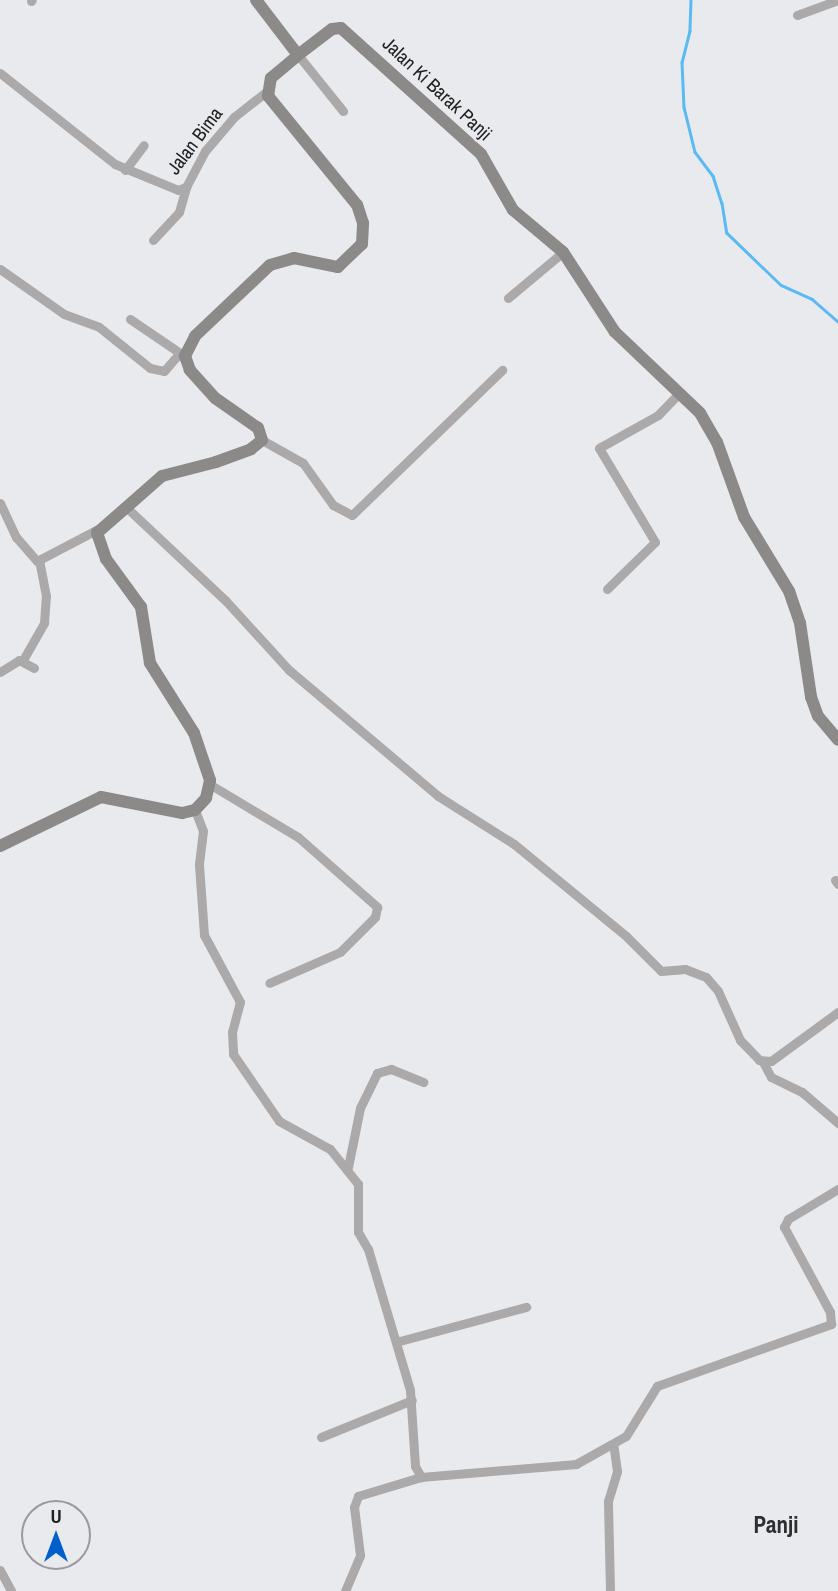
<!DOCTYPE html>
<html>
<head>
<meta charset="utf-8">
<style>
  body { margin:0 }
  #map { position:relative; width:838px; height:1591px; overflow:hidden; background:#e9eaed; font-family:"Archivo Narrow",sans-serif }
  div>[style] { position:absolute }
  .stream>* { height:2.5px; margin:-1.25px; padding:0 1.25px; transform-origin:1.25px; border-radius:1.25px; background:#5abaf3 }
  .street>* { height:9px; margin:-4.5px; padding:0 4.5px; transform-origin:4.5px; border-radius:4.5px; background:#aba9a9 }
  .secondary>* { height:12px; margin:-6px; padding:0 6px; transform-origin:6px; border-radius:6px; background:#8c8989 }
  span { translate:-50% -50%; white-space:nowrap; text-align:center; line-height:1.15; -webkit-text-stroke:5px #e9eaed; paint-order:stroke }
  .street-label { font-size:19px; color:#212122 }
  .quarter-label { font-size:23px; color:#2e2f31; font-weight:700 }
  .north { position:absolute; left:21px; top:1500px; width:70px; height:70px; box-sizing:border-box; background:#e9eaed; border:2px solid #999a9c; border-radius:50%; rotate:0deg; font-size:19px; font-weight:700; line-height:28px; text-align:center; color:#212122 }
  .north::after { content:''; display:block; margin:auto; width:24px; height:32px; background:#005fc8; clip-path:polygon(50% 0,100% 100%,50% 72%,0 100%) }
</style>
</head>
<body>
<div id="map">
  <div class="stream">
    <div style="left:691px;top:0;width:31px;rotate:92deg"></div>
    <div style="left:690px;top:31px;width:32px;rotate:104deg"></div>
    <div style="left:682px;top:62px;width:45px;rotate:87.5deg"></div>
    <div style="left:684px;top:107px;width:46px;rotate:76.3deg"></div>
    <div style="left:695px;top:152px;width:30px;rotate:53deg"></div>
    <div style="left:713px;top:176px;width:28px;rotate:72deg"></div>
    <div style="left:722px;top:203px;width:30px;rotate:81deg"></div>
    <div style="left:727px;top:233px;width:75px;rotate:43.9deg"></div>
    <div style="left:781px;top:285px;width:34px;rotate:24deg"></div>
    <div style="left:812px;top:299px;width:35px;rotate:41deg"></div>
  </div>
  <div class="street">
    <div style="left:31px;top:1px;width:1px;rotate:-45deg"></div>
    <div style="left:797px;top:15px;width:44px;rotate:-20.1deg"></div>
    <div style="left:298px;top:55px;width:72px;rotate:51.2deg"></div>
    <div style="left:0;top:73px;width:147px;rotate:38.4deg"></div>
    <div style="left:115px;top:164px;width:68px;rotate:22.4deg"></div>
    <div style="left:178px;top:190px;width:9px;rotate:-21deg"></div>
    <div style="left:186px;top:187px;width:41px;rotate:-62.2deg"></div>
    <div style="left:205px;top:151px;width:45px;rotate:-49.5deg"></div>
    <div style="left:234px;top:117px;width:42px;rotate:-38.2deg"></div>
    <div style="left:125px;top:170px;width:31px;rotate:-53deg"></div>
    <div style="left:153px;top:240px;width:38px;rotate:-47deg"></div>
    <div style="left:179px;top:212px;width:26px;rotate:-74deg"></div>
    <div style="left:0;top:269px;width:78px;rotate:35.1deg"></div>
    <div style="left:64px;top:314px;width:37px;rotate:20deg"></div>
    <div style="left:99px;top:327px;width:65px;rotate:38.8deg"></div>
    <div style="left:150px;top:368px;width:14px;rotate:12deg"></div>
    <div style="left:164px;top:371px;width:23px;rotate:-49deg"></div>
    <div style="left:508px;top:298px;width:72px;rotate:-39.9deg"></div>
    <div style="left:130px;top:319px;width:64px;rotate:34.2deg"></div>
    <div style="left:262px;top:440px;width:47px;rotate:29.3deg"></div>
    <div style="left:303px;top:463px;width:52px;rotate:54.5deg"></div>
    <div style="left:333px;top:505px;width:21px;rotate:28deg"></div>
    <div style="left:352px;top:515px;width:209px;rotate:-44deg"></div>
    <div style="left:0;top:503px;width:38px;rotate:65deg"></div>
    <div style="left:16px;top:537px;width:32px;rotate:49deg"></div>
    <div style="left:37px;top:561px;width:69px;rotate:-27.7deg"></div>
    <div style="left:127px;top:508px;width:136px;rotate:43.2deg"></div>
    <div style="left:226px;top:601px;width:93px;rotate:47.6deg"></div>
    <div style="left:289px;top:670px;width:195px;rotate:40.2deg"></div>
    <div style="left:438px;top:796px;width:90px;rotate:32.3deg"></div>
    <div style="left:514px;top:844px;width:145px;rotate:39.4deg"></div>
    <div style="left:626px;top:936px;width:49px;rotate:45deg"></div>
    <div style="left:661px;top:971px;width:24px;rotate:-5deg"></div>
    <div style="left:685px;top:969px;width:22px;rotate:21deg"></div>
    <div style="left:706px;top:977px;width:18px;rotate:49deg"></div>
    <div style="left:718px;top:991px;width:54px;rotate:65.8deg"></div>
    <div style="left:740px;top:1040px;width:28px;rotate:46deg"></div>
    <div style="left:759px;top:1060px;width:12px;rotate:5deg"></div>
    <div style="left:771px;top:1061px;width:83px;rotate:-36.2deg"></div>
    <div style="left:607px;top:589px;width:67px;rotate:-44.4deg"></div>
    <div style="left:655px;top:542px;width:109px;rotate:-120.8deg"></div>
    <div style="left:599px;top:448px;width:68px;rotate:-29.2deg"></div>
    <div style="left:658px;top:415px;width:30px;rotate:-46deg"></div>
    <div style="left:23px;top:660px;width:43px;rotate:-60.4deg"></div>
    <div style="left:44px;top:623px;width:27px;rotate:-86deg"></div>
    <div style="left:46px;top:596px;width:36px;rotate:-101deg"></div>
    <div style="left:0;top:672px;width:22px;rotate:-32deg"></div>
    <div style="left:19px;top:660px;width:17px;rotate:28deg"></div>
    <div style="left:211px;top:785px;width:101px;rotate:30.9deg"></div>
    <div style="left:298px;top:837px;width:106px;rotate:41.5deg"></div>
    <div style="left:377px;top:907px;width:10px;rotate:101deg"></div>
    <div style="left:375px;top:917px;width:49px;rotate:135deg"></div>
    <div style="left:340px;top:952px;width:77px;rotate:156.4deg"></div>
    <div style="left:195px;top:810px;width:22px;rotate:69deg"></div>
    <div style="left:203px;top:831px;width:34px;rotate:97deg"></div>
    <div style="left:199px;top:865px;width:70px;rotate:85.9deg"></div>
    <div style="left:204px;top:935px;width:76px;rotate:61.8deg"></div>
    <div style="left:240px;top:1002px;width:31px;rotate:105deg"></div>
    <div style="left:232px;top:1032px;width:22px;rotate:87deg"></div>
    <div style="left:233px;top:1054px;width:81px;rotate:55.5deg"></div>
    <div style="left:279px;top:1121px;width:58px;rotate:28.8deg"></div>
    <div style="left:330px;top:1149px;width:45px;rotate:51.3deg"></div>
    <div style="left:358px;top:1184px;width:48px;rotate:90deg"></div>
    <div style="left:358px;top:1232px;width:20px;rotate:60deg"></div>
    <div style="left:368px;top:1249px;width:147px;rotate:73.4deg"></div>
    <div style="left:410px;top:1390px;width:76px;rotate:86.2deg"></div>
    <div style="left:415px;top:1466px;width:13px;rotate:61deg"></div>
    <div style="left:421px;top:1477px;width:156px;rotate:-4.8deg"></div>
    <div style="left:576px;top:1464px;width:57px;rotate:-29.2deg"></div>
    <div style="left:626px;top:1436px;width:59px;rotate:-58.2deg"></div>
    <div style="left:657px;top:1386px;width:185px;rotate:-19.6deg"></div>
    <div style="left:831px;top:1324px;width:12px;rotate:-95deg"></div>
    <div style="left:830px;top:1312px;width:97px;rotate:-118.4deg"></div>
    <div style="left:784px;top:1227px;width:9px;rotate:-63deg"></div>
    <div style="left:788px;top:1219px;width:58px;rotate:-31deg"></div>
    <div style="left:835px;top:880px;width:5px;rotate:53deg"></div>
    <div style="left:763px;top:1062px;width:17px;rotate:62deg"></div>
    <div style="left:771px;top:1077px;width:34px;rotate:26deg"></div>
    <div style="left:802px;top:1092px;width:48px;rotate:40.7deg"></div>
    <div style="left:348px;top:1167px;width:60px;rotate:-78.5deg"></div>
    <div style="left:360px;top:1108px;width:39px;rotate:-64deg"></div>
    <div style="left:377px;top:1073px;width:15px;rotate:-16deg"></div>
    <div style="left:391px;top:1069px;width:35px;rotate:22deg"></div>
    <div style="left:396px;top:1342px;width:135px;rotate:-15.1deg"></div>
    <div style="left:321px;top:1437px;width:98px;rotate:-22.1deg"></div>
    <div style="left:0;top:1570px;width:24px;rotate:62deg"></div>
    <div style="left:345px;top:1591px;width:39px;rotate:-67deg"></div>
    <div style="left:360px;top:1555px;width:48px;rotate:-97.1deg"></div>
    <div style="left:354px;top:1507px;width:12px;rotate:-70deg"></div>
    <div style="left:358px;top:1496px;width:66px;rotate:-16.8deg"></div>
    <div style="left:610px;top:1591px;width:90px;rotate:-91.3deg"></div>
    <div style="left:608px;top:1501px;width:31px;rotate:-73deg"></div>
    <div style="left:617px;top:1471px;width:27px;rotate:-98deg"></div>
  </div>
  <div class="secondary">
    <div style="left:256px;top:0;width:69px;rotate:52.6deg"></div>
    <div style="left:298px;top:55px;width:43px;rotate:-37.4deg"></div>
    <div style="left:332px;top:29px;width:9px;rotate:-6deg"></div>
    <div style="left:341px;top:28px;width:188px;rotate:42deg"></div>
    <div style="left:481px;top:154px;width:64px;rotate:60.3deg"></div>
    <div style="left:513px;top:210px;width:65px;rotate:40deg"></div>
    <div style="left:563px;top:252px;width:95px;rotate:57deg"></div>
    <div style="left:615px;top:332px;width:117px;rotate:43.6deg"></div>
    <div style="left:700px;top:413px;width:34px;rotate:60deg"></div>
    <div style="left:717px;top:442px;width:80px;rotate:70.2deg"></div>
    <div style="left:744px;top:517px;width:87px;rotate:58.7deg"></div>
    <div style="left:789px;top:591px;width:34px;rotate:71deg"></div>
    <div style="left:800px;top:623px;width:75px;rotate:81.5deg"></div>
    <div style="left:811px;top:697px;width:20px;rotate:70deg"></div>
    <div style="left:818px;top:716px;width:31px;rotate:50deg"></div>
    <div style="left:0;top:846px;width:112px;rotate:-25.9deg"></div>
    <div style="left:101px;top:797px;width:83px;rotate:11.2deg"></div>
    <div style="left:182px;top:813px;width:13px;rotate:-13deg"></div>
    <div style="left:195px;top:810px;width:16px;rotate:-47deg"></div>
    <div style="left:206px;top:798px;width:18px;rotate:-77deg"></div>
    <div style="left:210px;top:780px;width:50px;rotate:-108.8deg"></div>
    <div style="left:194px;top:733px;width:83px;rotate:-122.2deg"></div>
    <div style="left:150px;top:663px;width:57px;rotate:-99.1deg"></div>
    <div style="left:141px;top:607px;width:59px;rotate:-126.1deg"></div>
    <div style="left:106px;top:559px;width:28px;rotate:-109deg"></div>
    <div style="left:97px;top:533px;width:86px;rotate:-41.2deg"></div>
    <div style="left:162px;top:476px;width:56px;rotate:-14.5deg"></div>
    <div style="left:216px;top:462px;width:37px;rotate:-20deg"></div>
    <div style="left:251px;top:449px;width:14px;rotate:-39deg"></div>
    <div style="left:262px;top:440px;width:13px;rotate:-108deg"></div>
    <div style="left:258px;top:428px;width:52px;rotate:-145.1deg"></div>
    <div style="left:215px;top:398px;width:38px;rotate:-132deg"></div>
    <div style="left:190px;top:370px;width:15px;rotate:-110deg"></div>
    <div style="left:185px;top:356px;width:22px;rotate:-63deg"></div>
    <div style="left:195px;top:336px;width:103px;rotate:-43.4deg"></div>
    <div style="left:270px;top:265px;width:25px;rotate:-16deg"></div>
    <div style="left:294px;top:258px;width:45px;rotate:11.6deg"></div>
    <div style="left:338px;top:267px;width:33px;rotate:-44deg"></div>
    <div style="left:362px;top:244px;width:21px;rotate:-87deg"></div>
    <div style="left:363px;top:223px;width:19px;rotate:-108deg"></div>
    <div style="left:357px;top:205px;width:141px;rotate:-129.2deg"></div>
    <div style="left:268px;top:96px;width:18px;rotate:-81deg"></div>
    <div style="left:271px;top:78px;width:35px;rotate:-40deg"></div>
  </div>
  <div class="street-label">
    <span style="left:437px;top:89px;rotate:43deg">Jalan Ki Barak Panji</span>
    <span style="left:195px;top:141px;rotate:-53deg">Jalan Bima</span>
  </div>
  <div class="quarter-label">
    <span style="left:776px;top:1525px">Panji</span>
  </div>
  <div class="north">U</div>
</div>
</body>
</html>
